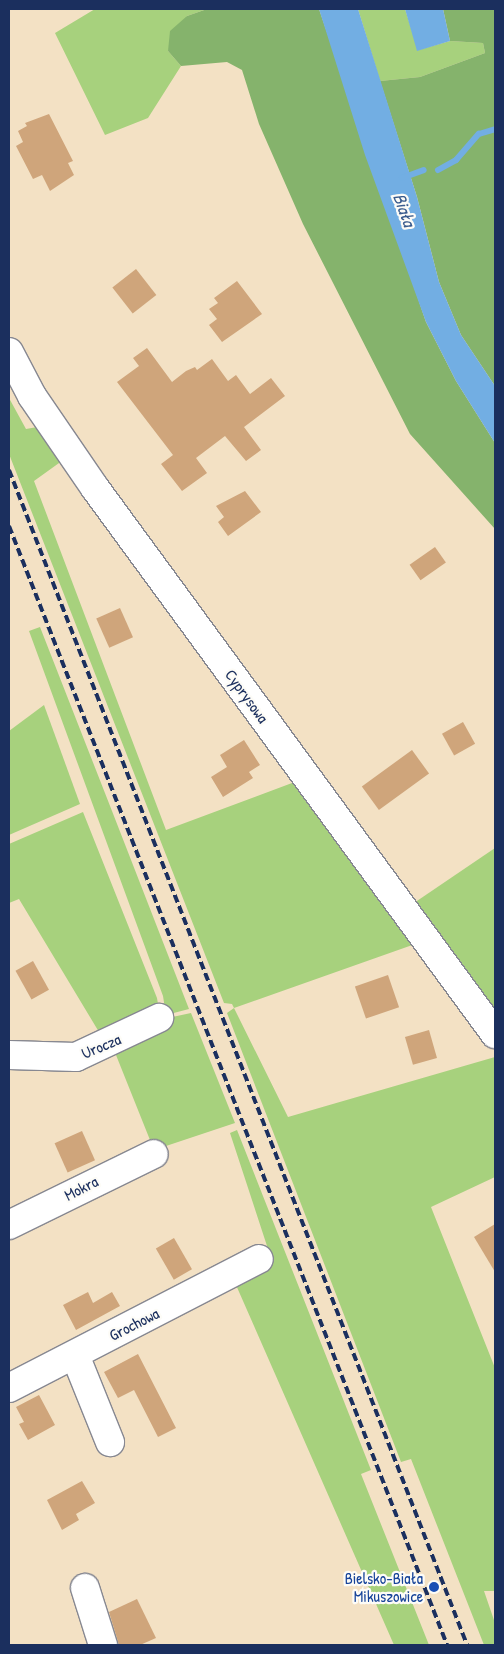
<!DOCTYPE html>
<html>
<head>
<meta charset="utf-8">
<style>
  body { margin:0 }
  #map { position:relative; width:504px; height:1654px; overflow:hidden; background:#f3e1c4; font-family:"Patrick Hand",sans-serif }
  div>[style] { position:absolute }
  .green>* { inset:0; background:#a7d17d }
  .forest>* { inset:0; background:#85b36c }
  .water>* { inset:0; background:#72aee3 }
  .stream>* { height:6px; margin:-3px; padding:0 3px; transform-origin:3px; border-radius:3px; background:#72aee3 }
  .building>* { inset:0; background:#cfa57b; transform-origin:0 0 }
  .roads { filter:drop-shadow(1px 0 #878891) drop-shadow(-1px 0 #878891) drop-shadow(0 1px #878891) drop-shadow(0 -1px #878891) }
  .minor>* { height:28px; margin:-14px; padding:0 14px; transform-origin:14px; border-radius:14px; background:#fff }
  .rail>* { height:4px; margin-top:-2px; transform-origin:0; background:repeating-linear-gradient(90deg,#1b2f5e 0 8px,transparent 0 12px) }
  .dots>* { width:14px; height:14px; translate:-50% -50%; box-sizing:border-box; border:2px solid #fdfcf7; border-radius:50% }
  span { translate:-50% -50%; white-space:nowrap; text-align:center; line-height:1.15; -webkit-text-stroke:4.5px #fdfcf7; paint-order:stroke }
  .street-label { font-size:16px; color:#1b2f5e }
  .transit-label { font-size:16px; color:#164399 }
  .right { translate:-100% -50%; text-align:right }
  .water-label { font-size:18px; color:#395b8d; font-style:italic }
  .frame { position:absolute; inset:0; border:10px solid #1b2f5e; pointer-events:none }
</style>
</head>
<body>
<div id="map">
  <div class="green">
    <div style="clip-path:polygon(95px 9px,207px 9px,187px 16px,168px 51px,181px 66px,148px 118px,105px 135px,55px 33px)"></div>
    <div style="clip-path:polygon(358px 9px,405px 9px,418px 50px,450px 41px,483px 43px,485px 53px,420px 77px,380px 81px)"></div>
    <div style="clip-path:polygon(9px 398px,26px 429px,43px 426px,66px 458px,34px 481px,166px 830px,300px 780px,418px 943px,234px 1008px,288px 1117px,495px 1057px,495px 1177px,431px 1207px,495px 1368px,495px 1591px,484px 1591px,495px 1623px,495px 1645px,484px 1645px,411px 1459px,401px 1462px,227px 1013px,234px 1008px,232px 1004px,224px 1003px,9px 454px)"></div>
    <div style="clip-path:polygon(40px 627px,112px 811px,189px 1009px,166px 1015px,163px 996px,29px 631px)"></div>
    <div style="clip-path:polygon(44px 705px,80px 804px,9px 835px,9px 731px)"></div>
    <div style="clip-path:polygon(83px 812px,157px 998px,159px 1010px,105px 1042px,19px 899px,9px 903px,9px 844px)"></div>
    <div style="clip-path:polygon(495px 848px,495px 1017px,411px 905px)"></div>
    <div style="clip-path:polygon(191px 1013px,235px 1123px,154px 1150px,112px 1045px,163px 1019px)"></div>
    <div style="clip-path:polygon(237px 1130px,371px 1470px,361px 1474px,429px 1645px,394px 1645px,236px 1285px,268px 1249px,230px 1133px)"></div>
  </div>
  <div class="forest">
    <div style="clip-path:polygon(207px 9px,319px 9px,426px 322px,456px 381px,495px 443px,495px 529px,410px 434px,303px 224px,259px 124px,242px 70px,227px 62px,181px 66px,168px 51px,170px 31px,187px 16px)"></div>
    <div style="clip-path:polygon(443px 9px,495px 9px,495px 386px,461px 335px,439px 282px,417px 197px,380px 81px,420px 77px,485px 53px,483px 43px,450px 41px)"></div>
  </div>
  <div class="water">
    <div style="clip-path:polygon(319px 9px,358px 9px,417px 197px,439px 282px,461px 335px,495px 386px,495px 443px,456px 381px,426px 322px,365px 155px)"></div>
    <div style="clip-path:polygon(405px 9px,443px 9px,450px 41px,417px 51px)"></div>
  </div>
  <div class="stream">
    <div style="left:438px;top:170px;width:21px;rotate:-29deg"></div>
    <div style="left:456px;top:160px;width:35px;rotate:-49deg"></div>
    <div style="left:479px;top:134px;width:17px;rotate:-17deg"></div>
    <div style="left:402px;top:178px;width:23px;rotate:-20deg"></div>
  </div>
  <div class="building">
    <div style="clip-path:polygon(49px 114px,73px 161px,68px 163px,74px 175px,50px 191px,42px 175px,33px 179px,16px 146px,23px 142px,18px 131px,27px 126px,25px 123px)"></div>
    <div style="left:136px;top:269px;width:33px;height:30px;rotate:52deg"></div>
    <div style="clip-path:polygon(237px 281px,262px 314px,222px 342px,209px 325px,217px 319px,209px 309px,218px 303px,214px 298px)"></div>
    <div style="clip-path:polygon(147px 348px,172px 382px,186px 371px,195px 367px,197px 370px,212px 359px,228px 381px,236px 375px,250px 394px,271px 378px,285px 396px,244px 427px,261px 450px,246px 461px,225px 436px,196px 458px,207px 473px,182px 491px,161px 464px,173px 455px,117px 382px,139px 366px,133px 358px)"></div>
    <div style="clip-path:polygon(245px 491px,261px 512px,228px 536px,218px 522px,224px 517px,216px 506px)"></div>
    <div style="left:435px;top:547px;width:19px;height:31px;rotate:55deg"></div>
    <div style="left:120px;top:608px;width:32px;height:26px;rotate:66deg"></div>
    <div style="left:463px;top:722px;width:25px;height:24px;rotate:61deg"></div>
    <div style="clip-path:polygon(244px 740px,260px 765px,249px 772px,253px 778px,223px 797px,211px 777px,227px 767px,220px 755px)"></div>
    <div style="left:412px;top:750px;width:29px;height:62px;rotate:54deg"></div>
    <div style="left:33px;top:961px;width:33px;height:20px;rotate:61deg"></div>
    <div style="left:388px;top:975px;width:34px;height:35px;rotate:71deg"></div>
    <div style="left:429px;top:1030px;width:29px;height:25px;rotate:74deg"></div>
    <div style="left:82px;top:1131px;width:32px;height:30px;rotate:66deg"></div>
    <div style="clip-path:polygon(495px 1224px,495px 1272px,474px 1237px)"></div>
    <div style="left:174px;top:1238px;width:36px;height:21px;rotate:60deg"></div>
    <div style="clip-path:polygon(88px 1292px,93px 1303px,112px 1292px,120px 1306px,76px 1330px,63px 1305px)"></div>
    <div style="clip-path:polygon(138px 1354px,176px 1428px,158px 1437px,134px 1390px,118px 1398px,104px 1372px)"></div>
    <div style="clip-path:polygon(39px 1395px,55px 1425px,28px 1440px,19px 1424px,24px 1422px,16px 1407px)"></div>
    <div style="clip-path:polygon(82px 1481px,95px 1503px,76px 1514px,79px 1520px,62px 1530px,47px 1500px)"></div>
    <div style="clip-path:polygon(137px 1599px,156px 1638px,140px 1645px,119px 1645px,109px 1612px)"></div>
  </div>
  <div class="roads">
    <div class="minor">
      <div style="left:9px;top:352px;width:50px;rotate:62.4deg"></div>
      <div style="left:32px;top:396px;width:112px;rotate:55.6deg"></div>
      <div style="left:95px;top:488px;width:677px;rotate:53.77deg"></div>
      <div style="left:9px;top:1055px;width:67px;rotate:1.7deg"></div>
      <div style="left:76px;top:1057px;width:92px;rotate:-25.2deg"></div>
      <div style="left:9px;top:1225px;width:161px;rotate:-26.1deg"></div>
      <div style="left:75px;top:1355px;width:94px;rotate:68.1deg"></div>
      <div style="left:9px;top:1388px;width:281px;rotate:-27.3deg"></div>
      <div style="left:85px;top:1588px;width:60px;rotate:72.5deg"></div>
    </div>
  </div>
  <div class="rail">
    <div style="left:9px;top:470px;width:1261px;rotate:68.7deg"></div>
    <div style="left:9px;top:526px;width:1202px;rotate:68.62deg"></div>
  </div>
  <div class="dots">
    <div style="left:434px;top:1587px;background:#1a4fb4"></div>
  </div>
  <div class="street-label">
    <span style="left:247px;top:696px;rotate:54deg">Cyprysowa</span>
    <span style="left:101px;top:1046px;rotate:-23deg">Urocza</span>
    <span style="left:81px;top:1188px;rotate:-27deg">Mokra</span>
    <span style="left:134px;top:1324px;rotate:-27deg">Grochowa</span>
  </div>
  <div class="transit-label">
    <span class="right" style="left:423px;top:1587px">Bielsko-Biała<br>Mikuszowice</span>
  </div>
  <div class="water-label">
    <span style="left:404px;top:210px;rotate:70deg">Biała</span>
  </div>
  <div class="frame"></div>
</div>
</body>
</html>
